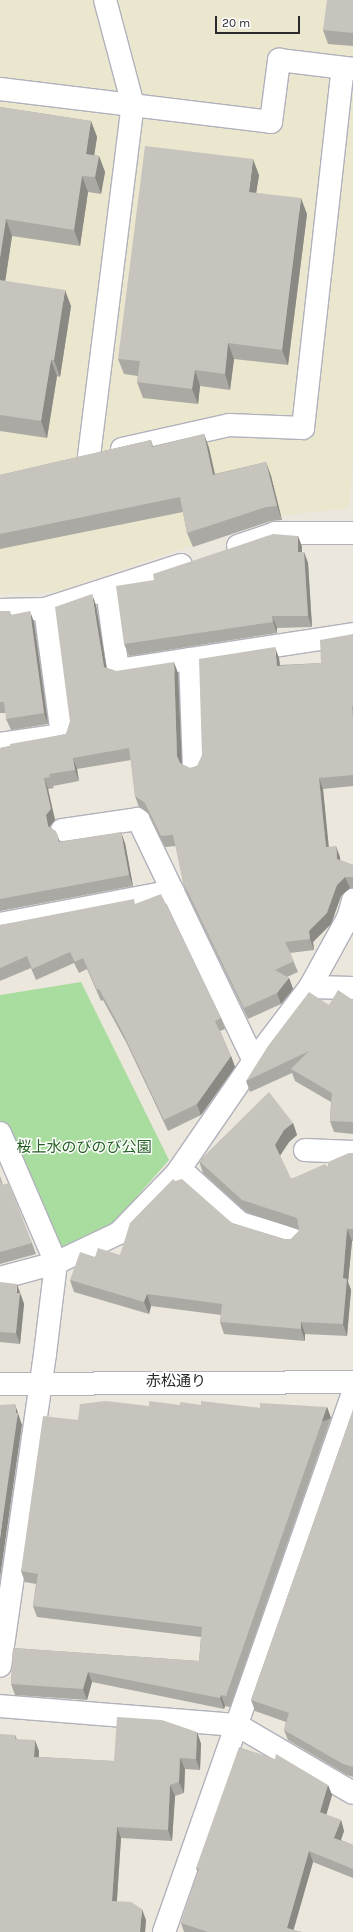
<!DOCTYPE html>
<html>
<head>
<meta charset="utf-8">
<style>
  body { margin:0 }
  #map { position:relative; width:353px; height:1932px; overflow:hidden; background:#ebe7dd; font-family:Karla,"Noto Sans JP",sans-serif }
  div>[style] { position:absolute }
  .education>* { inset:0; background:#ebe6ce }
  .green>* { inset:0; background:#a9dc9f }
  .roads { filter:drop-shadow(1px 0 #b1b1bc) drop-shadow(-1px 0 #b1b1bc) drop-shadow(0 1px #b1b1bc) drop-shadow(0 -1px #b1b1bc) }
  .minor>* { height:22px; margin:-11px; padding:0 11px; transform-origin:11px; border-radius:11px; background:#fff }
  .wall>* { inset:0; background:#aaa9a3 }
  .shaded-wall>* { inset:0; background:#8b8984; transform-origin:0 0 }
  .building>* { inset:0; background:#c6c4bd }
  span { translate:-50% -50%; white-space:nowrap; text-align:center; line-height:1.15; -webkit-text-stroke:3px #fff; paint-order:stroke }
  .park-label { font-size:15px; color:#236021 }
  .street-label { font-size:15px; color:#2a2a2a }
  .scale { position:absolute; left:215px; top:16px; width:85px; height:18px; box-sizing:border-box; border:2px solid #2a2a2a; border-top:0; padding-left:5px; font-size:12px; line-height:14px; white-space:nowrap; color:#2a2a2a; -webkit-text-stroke:3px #fff; paint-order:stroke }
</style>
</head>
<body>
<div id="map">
  <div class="education">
    <div style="clip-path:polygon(0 0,353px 0,353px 463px,349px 508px,278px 516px,57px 592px,0 594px)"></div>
  </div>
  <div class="green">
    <div style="clip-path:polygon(81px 982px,169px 1160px,112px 1225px,60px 1254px,0 1129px,0 995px)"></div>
  </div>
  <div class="roads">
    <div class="minor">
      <div style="left:0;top:89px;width:273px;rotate:6.9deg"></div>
      <div style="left:271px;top:122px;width:63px;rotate:-82.6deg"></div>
      <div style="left:279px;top:60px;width:75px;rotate:6.9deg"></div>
      <div style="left:122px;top:449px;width:110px;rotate:-12.6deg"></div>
      <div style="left:229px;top:425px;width:74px;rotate:2.3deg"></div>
      <div style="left:303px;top:428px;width:362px;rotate:-83.7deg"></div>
      <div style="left:89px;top:456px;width:354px;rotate:-82.9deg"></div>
      <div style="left:133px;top:105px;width:109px;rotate:-104.9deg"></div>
      <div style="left:238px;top:546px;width:39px;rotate:-19deg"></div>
      <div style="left:275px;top:533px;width:78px"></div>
      <div style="left:107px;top:590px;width:81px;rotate:82.2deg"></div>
      <div style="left:118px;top:670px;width:238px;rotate:-8.7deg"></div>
      <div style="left:0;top:610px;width:45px;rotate:-1.3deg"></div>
      <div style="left:45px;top:609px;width:143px;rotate:-17.9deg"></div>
      <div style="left:190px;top:659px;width:108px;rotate:87.9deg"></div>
      <div style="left:0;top:744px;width:63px;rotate:-8.3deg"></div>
      <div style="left:62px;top:735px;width:127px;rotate:-97.7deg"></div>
      <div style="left:62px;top:830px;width:77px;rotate:-8.2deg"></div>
      <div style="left:138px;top:819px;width:268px;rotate:64.4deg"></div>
      <div style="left:0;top:924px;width:176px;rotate:-10.8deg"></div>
      <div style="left:310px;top:987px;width:43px;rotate:1.3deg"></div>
      <div style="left:0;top:1133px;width:142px;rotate:66.7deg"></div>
      <div style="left:56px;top:1263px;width:92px;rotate:96.9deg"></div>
      <div style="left:45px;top:1354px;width:315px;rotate:98.2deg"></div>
      <div style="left:305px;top:1150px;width:48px;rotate:2.4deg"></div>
      <div style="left:180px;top:1169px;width:81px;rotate:42deg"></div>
      <div style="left:240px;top:1223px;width:54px;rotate:17.1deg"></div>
      <div style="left:0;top:1278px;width:58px;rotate:-15deg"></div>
      <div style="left:56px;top:1263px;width:70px;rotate:-25.5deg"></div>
      <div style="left:119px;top:1233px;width:83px;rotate:-46deg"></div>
      <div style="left:177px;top:1173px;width:136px;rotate:-55.5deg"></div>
      <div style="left:254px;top:1061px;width:93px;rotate:-52.9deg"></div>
      <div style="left:310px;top:987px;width:79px;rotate:-61.2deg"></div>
      <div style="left:348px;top:918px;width:19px;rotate:-74deg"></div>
      <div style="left:0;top:1384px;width:353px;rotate:-0.3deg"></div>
      <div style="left:0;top:1706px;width:238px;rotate:4.6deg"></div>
      <div style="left:237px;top:1725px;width:134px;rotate:30.4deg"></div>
      <div style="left:164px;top:1932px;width:571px;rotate:-70.68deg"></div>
    </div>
  </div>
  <div class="wall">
    <div style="clip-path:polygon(353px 0,353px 46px,328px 44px,323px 30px)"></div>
    <div style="clip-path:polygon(0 107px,91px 121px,97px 137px,94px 155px,99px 156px,105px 172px,101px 194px,88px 192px,80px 246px,12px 236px,5px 281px,71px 306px,60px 377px,57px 376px,47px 438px,0 431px)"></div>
    <div style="clip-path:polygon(259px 175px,256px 193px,307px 214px,288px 365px,234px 359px,230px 390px,200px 386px,198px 404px,143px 398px,137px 382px,138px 376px,124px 374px,118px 359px)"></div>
    <div style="clip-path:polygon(204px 434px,209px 448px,215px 474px,266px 462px,271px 476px,282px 520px,271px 521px,193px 547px,187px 533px,183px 512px,0 549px,0 475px,151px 440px,153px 446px)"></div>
    <div style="clip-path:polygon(298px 536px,302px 547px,302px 552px,304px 552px,308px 563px,312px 627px,277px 628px,277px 633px,129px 656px,124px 644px)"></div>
    <div style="clip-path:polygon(96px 605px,107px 668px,116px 671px,178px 673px,181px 764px,190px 768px,197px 766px,279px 658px,280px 665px,321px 663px,353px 634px,353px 786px,323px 789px,328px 847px,340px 857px,340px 860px,353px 865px,353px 888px,350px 888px,341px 896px,331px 924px,313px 942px,314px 950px,290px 953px,298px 972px,287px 977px,289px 978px,293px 989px,281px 1004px,248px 1019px,187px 893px,183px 882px,176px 846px,165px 847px,149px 814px,139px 807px,135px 796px,131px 760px,77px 769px,79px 781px,53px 786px,54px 788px,48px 789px,55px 820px,50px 826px,51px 828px,60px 842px,125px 843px,133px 886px,0 911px,0 748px,66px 734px,70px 722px)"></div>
    <div style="clip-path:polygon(0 611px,10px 611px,11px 615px,34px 622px,48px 724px,11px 730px,6px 719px,6px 713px,0 713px)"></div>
    <div style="clip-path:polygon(136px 904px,221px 1018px,225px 1029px,220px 1031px,231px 1056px,235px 1067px,201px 1115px,168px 1131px,127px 1044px,103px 1000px,101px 1001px,87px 969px,79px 973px,74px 963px,36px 980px,31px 968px,0 981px,0 925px)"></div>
    <div style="clip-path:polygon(353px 1000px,353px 1134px,334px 1132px,330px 1121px,331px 1102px,295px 1081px,292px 1073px,250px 1092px,246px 1081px,329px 1005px)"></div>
    <div style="clip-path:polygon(293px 1123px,297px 1135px,289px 1142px,280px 1156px,291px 1179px,328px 1167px,353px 1153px,353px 1241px,352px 1241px,348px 1282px,351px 1290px,347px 1336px,305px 1334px,305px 1341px,224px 1334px,220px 1322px,221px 1315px,151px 1306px,149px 1314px,74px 1292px,70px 1280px,95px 1257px,120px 1255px,175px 1181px,232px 1223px,284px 1239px,291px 1239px,299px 1231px,299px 1230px,246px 1212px,203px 1173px,199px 1161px)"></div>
    <div style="clip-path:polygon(0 1176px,3px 1185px,32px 1243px,36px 1254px,0 1264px)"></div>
    <div style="clip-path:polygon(0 1282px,21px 1295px,24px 1304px,20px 1344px,0 1342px)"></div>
    <div style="clip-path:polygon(201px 1405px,260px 1408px,327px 1407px,331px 1418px,230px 1707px,225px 1706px,224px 1709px,92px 1682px,87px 1700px,15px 1695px,11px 1684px,13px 1648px,199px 1661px,201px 1637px,37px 1617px,33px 1606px,36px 1584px,25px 1582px,21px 1571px,78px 1420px,149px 1406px)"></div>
    <div style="clip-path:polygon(353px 1410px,353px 1777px,347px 1775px,288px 1740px,284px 1730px,286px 1722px,255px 1711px,251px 1700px)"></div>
    <div style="clip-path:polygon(197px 1732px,201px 1744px,200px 1770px,185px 1769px,184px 1793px,175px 1796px,172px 1841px,121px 1838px,117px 1901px,146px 1920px,145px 1932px,0 1932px,15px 1735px,17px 1739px,39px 1751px,39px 1757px,114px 1761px)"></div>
    <div style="clip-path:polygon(328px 1785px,332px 1795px,326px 1815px,341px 1820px,344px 1831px,341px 1840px,353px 1845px,353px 1878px,313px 1862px,293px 1930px,302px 1932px,184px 1932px,181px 1923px,198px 1873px,196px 1868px)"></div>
  </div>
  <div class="shaded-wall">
    <div style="clip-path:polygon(91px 121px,97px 137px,92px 170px,86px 154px)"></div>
    <div style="clip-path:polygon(99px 156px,105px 172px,101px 194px,95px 177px)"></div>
    <div style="clip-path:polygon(253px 159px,259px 175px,254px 207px,249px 192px)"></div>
    <div style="clip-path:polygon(82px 176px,88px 192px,80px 246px,74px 230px)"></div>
    <div style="clip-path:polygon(301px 198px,307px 214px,288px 365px,282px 350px)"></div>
    <div style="clip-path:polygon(6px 219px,12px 236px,3px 296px,0 289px,0 258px)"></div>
    <div style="clip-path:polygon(65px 290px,71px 306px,60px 377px,54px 360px)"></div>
    <div style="clip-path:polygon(228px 343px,234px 359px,230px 390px,225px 374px)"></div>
    <div style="clip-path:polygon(51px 360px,57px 376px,47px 438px,41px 421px)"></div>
    <div style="clip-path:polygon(195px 370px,200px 386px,198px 404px,192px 389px)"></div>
    <div style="clip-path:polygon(204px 434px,209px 448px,218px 489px,213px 475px)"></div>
    <div style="clip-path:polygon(266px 462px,271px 476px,282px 520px,277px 506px)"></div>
    <div style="clip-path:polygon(298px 536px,302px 547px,302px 563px,298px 552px)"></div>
    <div style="clip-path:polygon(304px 552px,308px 563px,312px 627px,308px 616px)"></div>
    <div style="clip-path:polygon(92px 594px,96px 605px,108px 678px,104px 667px)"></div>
    <div style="clip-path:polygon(30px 611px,34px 622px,48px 724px,44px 713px)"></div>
    <div style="clip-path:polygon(272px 616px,277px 628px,277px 633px,273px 622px)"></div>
    <div style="clip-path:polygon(275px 647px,279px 658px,281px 677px,277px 666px)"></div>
    <div style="clip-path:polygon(174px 662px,178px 673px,182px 767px,177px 756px)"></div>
    <div style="clip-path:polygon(73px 758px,77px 769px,79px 781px,75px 770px)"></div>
    <div style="clip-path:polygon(44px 778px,48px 789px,55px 820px,50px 826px,52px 837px,48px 826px,46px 815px)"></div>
    <div style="clip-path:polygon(319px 778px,323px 789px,330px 858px,326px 847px)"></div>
    <div style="clip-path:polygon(56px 831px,60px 842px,59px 842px)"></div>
    <div style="clip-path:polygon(121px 832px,125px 843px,133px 886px,129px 875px)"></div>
    <div style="clip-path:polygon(336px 846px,340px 857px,341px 870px,337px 859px)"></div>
    <div style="clip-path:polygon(345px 877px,350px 888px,341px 896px,331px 924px,313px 942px,314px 950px,310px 939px,309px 931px,337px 885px)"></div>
    <div style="clip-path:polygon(289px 978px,293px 989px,281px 1004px,277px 993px)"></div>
    <div style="clip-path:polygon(231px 1056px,235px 1067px,201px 1115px,197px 1104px)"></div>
    <div style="clip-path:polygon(293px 1123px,297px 1135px,289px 1142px,279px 1157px,275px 1145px,284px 1130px)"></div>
    <div style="clip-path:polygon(347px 1229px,352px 1241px,348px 1282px,351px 1290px,347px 1336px,343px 1324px,343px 1278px)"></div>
    <div style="clip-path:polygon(17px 1284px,24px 1304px,20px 1344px,16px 1333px)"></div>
    <div style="clip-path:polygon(147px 1294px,151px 1306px,149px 1314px,144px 1302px)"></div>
    <div style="clip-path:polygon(301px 1322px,305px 1334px,305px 1341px,301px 1329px)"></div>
    <div style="clip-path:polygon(15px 1404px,22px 1425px,0 1578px,0 1538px,16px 1413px)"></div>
    <div style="left:327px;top:1407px;width:12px;height:306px;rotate:70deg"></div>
    <div style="clip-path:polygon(88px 1672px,92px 1682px,87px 1700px,83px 1689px)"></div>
    <div style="clip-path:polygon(221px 1695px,225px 1706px,224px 1709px,220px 1698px)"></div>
    <div style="clip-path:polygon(197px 1732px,201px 1744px,200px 1770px,196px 1759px)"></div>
    <div style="clip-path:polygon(35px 1740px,39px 1751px,38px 1768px,34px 1757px)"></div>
    <div style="clip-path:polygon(180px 1758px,185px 1769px,184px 1793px,179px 1782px)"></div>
    <div style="clip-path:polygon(170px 1785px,175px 1796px,172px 1841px,168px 1830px)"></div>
    <div style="clip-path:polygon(328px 1785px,332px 1795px,324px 1823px,320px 1812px)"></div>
    <div style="clip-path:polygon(341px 1820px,344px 1831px,338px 1848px,334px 1838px)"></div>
    <div style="clip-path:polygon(117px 1827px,121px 1838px,116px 1912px,112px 1901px)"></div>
    <div style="clip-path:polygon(309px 1851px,313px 1862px,293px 1932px,287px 1928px)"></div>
    <div style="clip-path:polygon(142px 1909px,146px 1920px,145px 1932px,140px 1932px)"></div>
  </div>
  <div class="building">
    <div style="clip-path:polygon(327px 0,353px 0,353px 33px,323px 30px)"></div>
    <div style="clip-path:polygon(0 107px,91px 121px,86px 154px,99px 156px,95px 177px,82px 176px,74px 230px,6px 219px,0 258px)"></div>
    <div style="clip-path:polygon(145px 146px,253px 159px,249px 192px,301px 198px,282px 350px,228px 343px,225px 374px,195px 370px,192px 389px,137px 382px,140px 361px,118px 359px)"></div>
    <div style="clip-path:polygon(0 280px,65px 290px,54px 360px,51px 360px,41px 421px,0 415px)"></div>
    <div style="clip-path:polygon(204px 434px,213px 475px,266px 462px,277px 506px,266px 507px,187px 533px,180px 497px,0 534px,0 475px,151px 440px,152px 447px)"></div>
    <div style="clip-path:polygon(273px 534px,298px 536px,298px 552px,304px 552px,308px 616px,272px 616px,273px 622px,124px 644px,116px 586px,154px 580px,153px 574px)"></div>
    <div style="clip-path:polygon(92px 594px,104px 667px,116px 671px,174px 662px,177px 756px,180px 763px,190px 768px,197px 766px,202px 755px,199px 659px,275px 647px,277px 666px,321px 663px,320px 640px,353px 634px,353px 706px,352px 706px,353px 720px,353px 775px,319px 778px,326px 847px,336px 846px,337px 859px,353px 865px,353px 877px,345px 877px,337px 885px,327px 913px,309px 931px,310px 939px,285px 942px,294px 961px,275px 970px,289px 978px,277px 993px,244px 1008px,183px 882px,173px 835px,161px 836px,145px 803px,135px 796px,129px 748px,73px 758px,75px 770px,49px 774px,50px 777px,44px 778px,51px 809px,46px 815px,48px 826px,56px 831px,59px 842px,121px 832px,129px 875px,0 899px,0 748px,10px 746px,10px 744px,66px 734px,70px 722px,55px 607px)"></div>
    <div style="clip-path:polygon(0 611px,10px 611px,10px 615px,30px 611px,44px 713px,6px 719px,4px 702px,0 702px)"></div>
    <div style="clip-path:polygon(161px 894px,221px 1018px,215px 1021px,231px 1056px,197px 1104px,164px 1120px,123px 1033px,99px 989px,97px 990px,83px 958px,75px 962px,70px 952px,32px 969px,27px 956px,0 968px,0 925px,134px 899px,135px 904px)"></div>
    <div style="clip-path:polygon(338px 990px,353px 1000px,353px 1122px,330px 1121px,332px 1093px,291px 1069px,309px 1051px,246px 1081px,268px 1046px,309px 992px,329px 1005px)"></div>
    <div style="clip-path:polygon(269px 1092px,293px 1123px,284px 1130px,275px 1145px,291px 1179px,325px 1164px,328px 1167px,328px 1162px,349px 1153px,353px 1153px,353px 1229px,347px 1229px,343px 1278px,347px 1279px,343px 1324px,301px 1322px,301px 1329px,220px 1322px,222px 1304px,147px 1294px,144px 1302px,70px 1280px,80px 1252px,95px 1257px,98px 1248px,120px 1255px,130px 1223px,173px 1179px,175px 1181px,182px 1179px,232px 1223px,284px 1239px,291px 1239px,299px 1231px,297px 1218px,242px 1200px,199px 1161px)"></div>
    <div style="clip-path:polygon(0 1179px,2px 1185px,9px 1183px,32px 1243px,0 1252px)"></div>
    <div style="clip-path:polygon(0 1282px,17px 1284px,16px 1293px,20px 1293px,16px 1333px,0 1332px)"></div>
    <div style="clip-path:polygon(106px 1401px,149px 1406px,149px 1401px,180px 1405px,180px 1402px,201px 1405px,201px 1401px,260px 1408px,260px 1403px,327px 1407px,226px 1696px,221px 1695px,220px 1698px,88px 1672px,83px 1689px,11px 1684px,13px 1648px,199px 1661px,202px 1627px,33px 1606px,38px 1574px,21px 1571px,43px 1416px,78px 1420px,80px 1404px)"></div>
    <div style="clip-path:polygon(15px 1404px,16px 1413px,18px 1413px,0 1538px,0 1405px)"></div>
    <div style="clip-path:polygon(353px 1410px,353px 1767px,343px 1764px,284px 1730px,289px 1713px,251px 1700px)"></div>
    <div style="clip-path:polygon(117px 1717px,162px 1720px,197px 1732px,196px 1759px,180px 1758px,179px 1782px,170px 1785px,168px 1830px,117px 1827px,112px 1901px,131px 1902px,142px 1909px,140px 1932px,0 1932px,0 1734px,15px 1735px,15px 1739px,35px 1740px,34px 1757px,114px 1761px)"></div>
    <div style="clip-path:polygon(239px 1747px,275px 1759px,276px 1754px,328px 1785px,320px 1812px,341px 1820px,334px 1838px,353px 1845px,353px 1869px,309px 1851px,287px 1928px,302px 1932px,208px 1932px,181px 1923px,199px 1869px,196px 1868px)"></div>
  </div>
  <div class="park-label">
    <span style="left:84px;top:1148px">桜上水のびのび公園</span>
  </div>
  <div class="street-label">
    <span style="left:176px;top:1382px">赤松通り</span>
  </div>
  <div class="scale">20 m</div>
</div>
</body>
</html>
